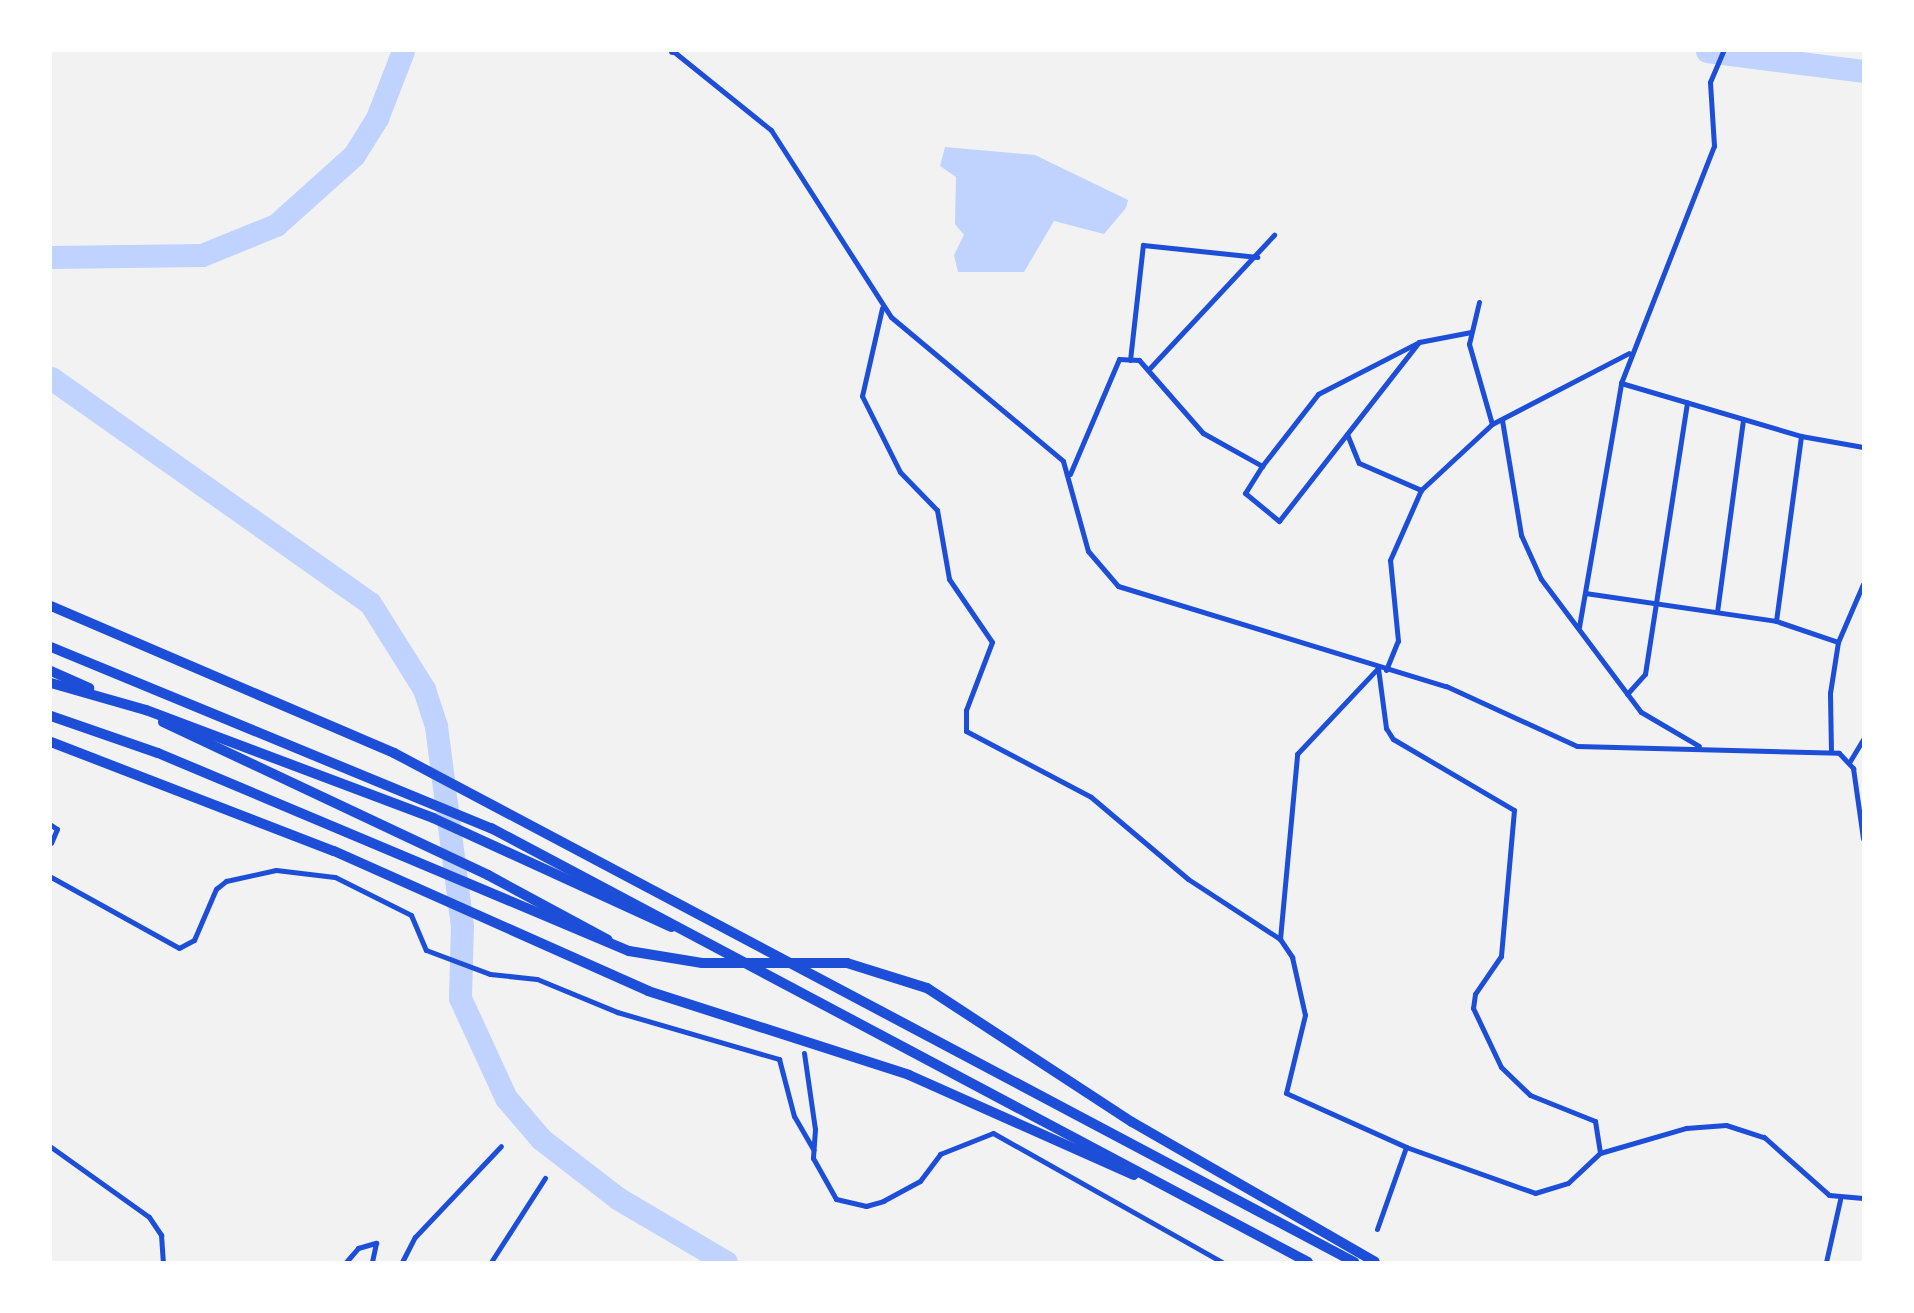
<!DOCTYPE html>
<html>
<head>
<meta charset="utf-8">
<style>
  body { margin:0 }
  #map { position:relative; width:1914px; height:1313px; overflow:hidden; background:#f2f2f2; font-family:Commissioner,sans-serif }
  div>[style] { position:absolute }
  .water>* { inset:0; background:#bfd3fe }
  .river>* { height:23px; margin:-11.5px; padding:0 11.5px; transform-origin:11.5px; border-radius:11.5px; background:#bfd3fe }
  .minor>* { height:5px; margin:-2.5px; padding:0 2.5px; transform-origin:2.5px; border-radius:2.5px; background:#1d4ed8 }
  .tertiary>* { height:7px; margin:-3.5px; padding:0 3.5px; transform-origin:3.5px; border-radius:3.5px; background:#1d4ed8 }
  .motorway>* { height:10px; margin:-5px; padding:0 5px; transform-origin:5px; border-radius:5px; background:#1d4ed8 }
  span { translate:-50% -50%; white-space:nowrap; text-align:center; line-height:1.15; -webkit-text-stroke:5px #fff; paint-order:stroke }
  .frame { position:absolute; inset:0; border:52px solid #fff; pointer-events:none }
</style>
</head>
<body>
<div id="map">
  <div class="water">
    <div style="clip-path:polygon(945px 147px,1035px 155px,1128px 200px,1126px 208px,1104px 234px,1054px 221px,1024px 272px,958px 272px,954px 255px,964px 235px,955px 224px,956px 177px,940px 166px)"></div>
  </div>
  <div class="river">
    <div style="left:1707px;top:51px;width:157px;rotate:7.3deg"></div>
    <div style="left:51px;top:257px;width:151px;rotate:-0.8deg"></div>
    <div style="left:202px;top:255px;width:80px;rotate:-22.1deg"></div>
    <div style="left:276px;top:225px;width:105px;rotate:-41.9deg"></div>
    <div style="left:354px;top:155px;width:44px;rotate:-58.1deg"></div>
    <div style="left:377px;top:118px;width:72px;rotate:-68.8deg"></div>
    <div style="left:51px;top:378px;width:390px;rotate:35.2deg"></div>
    <div style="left:370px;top:603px;width:102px;rotate:57.9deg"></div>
    <div style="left:424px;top:689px;width:39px;rotate:72deg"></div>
    <div style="left:436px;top:726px;width:201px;rotate:82.6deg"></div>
    <div style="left:462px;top:925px;width:73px;rotate:91.6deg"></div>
    <div style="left:460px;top:998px;width:110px;rotate:65.3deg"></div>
    <div style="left:506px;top:1098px;width:54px;rotate:49.5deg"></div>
    <div style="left:541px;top:1139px;width:98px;rotate:37.6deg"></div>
    <div style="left:619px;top:1199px;width:124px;rotate:30.5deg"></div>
  </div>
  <div class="minor">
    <div style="left:673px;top:51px;width:126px;rotate:38.9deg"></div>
    <div style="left:771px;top:130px;width:222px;rotate:57.3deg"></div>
    <div style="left:891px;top:317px;width:224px;rotate:39.9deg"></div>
    <div style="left:1063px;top:461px;width:93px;rotate:74.5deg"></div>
    <div style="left:1088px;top:551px;width:46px;rotate:49.4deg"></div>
    <div style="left:1118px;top:586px;width:343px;rotate:17deg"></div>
    <div style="left:1446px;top:686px;width:144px;rotate:24.6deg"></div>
    <div style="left:1577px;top:746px;width:262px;rotate:1.5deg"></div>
    <div style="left:1839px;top:753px;width:21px;rotate:47deg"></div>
    <div style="left:1853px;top:768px;width:71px;rotate:81.9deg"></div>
    <div style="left:1479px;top:302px;width:43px;rotate:103.4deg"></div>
    <div style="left:1469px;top:344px;width:83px;rotate:74deg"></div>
    <div style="left:882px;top:308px;width:90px;rotate:102.8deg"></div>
    <div style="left:862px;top:396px;width:85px;rotate:63.4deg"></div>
    <div style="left:900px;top:472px;width:53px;rotate:45.8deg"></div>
    <div style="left:937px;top:510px;width:70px;rotate:80.1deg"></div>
    <div style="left:949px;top:579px;width:76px;rotate:55.7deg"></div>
    <div style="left:992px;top:642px;width:73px;rotate:110.9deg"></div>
    <div style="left:966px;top:710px;width:21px;rotate:90deg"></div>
    <div style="left:966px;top:731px;width:141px;rotate:27.8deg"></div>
    <div style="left:1091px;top:797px;width:127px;rotate:40.2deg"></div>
    <div style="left:1188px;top:879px;width:110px;rotate:33.1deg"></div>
    <div style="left:1280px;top:939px;width:22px;rotate:56deg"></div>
    <div style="left:1292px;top:957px;width:59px;rotate:77.4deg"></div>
    <div style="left:1305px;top:1015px;width:80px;rotate:103.7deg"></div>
    <div style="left:1286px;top:1093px;width:132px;rotate:24.2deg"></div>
    <div style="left:1406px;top:1147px;width:137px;rotate:19.6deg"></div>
    <div style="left:1535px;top:1193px;width:34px;rotate:-17deg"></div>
    <div style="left:1568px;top:1183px;width:44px;rotate:-43.2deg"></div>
    <div style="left:1600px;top:1153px;width:90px;rotate:-16.2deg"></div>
    <div style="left:1686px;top:1128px;width:40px;rotate:-4.3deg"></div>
    <div style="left:1726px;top:1125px;width:40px;rotate:18deg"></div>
    <div style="left:1764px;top:1137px;width:87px;rotate:41.7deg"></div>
    <div style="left:1829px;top:1195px;width:34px;rotate:5deg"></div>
    <div style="left:1130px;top:360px;width:116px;rotate:-83.6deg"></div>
    <div style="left:1143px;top:245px;width:115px;rotate:6deg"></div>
    <div style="left:1148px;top:370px;width:185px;rotate:-47deg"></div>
    <div style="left:1621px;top:383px;width:188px;rotate:16.4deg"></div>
    <div style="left:1801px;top:436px;width:63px;rotate:10.1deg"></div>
    <div style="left:1502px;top:420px;width:117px;rotate:80.6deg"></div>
    <div style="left:1521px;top:535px;width:48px;rotate:65.6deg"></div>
    <div style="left:1541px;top:579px;width:166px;rotate:53.1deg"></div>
    <div style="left:1641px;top:712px;width:67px;rotate:30.4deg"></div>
    <div style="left:1347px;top:434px;width:31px;rotate:68deg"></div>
    <div style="left:1359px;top:463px;width:68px;rotate:23.5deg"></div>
    <div style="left:1262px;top:466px;width:32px;rotate:122deg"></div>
    <div style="left:1245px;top:493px;width:44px;rotate:39.5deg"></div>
    <div style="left:1279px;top:521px;width:227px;rotate:-52deg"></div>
    <div style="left:1070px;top:474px;width:125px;rotate:-66.9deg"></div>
    <div style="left:1119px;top:359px;width:20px;rotate:3deg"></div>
    <div style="left:1139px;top:360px;width:97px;rotate:48.8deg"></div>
    <div style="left:1203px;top:433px;width:68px;rotate:29.2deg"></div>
    <div style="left:1262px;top:466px;width:91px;rotate:-52.1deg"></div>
    <div style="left:1318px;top:394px;width:114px;rotate:-27.2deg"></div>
    <div style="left:1419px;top:342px;width:53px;rotate:-10.9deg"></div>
    <div style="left:1585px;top:593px;width:193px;rotate:8.3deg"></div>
    <div style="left:1776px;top:621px;width:65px;rotate:18.7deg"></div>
    <div style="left:1717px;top:612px;width:194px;rotate:-82.3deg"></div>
    <div style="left:1776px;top:621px;width:187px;rotate:-82.3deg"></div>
    <div style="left:1579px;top:627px;width:248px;rotate:-80.2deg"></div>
    <div style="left:1621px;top:383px;width:255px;rotate:-68.6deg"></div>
    <div style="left:1714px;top:146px;width:64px;rotate:-93.6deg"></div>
    <div style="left:1710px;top:82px;width:34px;rotate:-67deg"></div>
    <div style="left:1386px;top:670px;width:31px;rotate:-68deg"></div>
    <div style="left:1398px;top:641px;width:81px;rotate:-95.6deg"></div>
    <div style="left:1390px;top:560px;width:77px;rotate:-66.1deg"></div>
    <div style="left:1421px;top:490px;width:97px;rotate:-42.9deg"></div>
    <div style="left:1492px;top:424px;width:154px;rotate:-27.4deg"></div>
    <div style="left:1627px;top:694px;width:27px;rotate:-48deg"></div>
    <div style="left:1645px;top:674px;width:275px;rotate:-81.2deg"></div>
    <div style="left:1831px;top:752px;width:59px;rotate:-91deg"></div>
    <div style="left:1830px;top:693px;width:52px;rotate:-81.1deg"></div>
    <div style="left:1838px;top:642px;width:63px;rotate:-66.7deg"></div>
    <div style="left:1850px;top:761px;width:26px;rotate:-59deg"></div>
    <div style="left:51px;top:825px;width:7px;rotate:34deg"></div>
    <div style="left:57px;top:829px;width:15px;rotate:113deg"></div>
    <div style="left:51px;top:877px;width:146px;rotate:29deg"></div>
    <div style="left:179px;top:948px;width:17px;rotate:-28deg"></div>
    <div style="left:194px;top:940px;width:56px;rotate:-66.7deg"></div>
    <div style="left:216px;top:889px;width:13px;rotate:-39deg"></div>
    <div style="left:226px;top:881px;width:51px;rotate:-12.4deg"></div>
    <div style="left:276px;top:870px;width:59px;rotate:6.8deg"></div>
    <div style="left:335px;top:877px;width:85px;rotate:26.6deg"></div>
    <div style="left:411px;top:915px;width:38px;rotate:67deg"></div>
    <div style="left:426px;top:950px;width:68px;rotate:20.6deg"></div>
    <div style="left:490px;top:974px;width:47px;rotate:6.1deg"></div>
    <div style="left:537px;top:979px;width:87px;rotate:22.4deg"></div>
    <div style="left:617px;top:1012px;width:169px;rotate:16.2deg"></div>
    <div style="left:779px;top:1059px;width:59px;rotate:75.3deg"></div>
    <div style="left:794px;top:1116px;width:39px;rotate:60deg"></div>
    <div style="left:1280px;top:939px;width:186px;rotate:-84.7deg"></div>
    <div style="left:1297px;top:754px;width:118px;rotate:-46.7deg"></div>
    <div style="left:1378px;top:668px;width:61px;rotate:82.4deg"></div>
    <div style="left:1386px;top:728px;width:13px;rotate:58deg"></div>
    <div style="left:1393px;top:739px;width:140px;rotate:30.4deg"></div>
    <div style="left:1514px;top:810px;width:147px;rotate:95.1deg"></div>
    <div style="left:1501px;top:956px;width:46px;rotate:124.4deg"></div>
    <div style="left:1475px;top:994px;width:14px;rotate:98deg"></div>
    <div style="left:1473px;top:1008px;width:65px;rotate:64.6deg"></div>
    <div style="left:1501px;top:1067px;width:40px;rotate:44deg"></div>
    <div style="left:1530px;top:1095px;width:70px;rotate:21.8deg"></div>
    <div style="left:1595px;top:1121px;width:32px;rotate:81deg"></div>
    <div style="left:804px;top:1053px;width:77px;rotate:81.8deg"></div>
    <div style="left:815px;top:1129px;width:29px;rotate:94deg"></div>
    <div style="left:813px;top:1158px;width:47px;rotate:60.7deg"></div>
    <div style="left:836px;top:1199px;width:31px;rotate:13deg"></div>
    <div style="left:866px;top:1206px;width:18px;rotate:-16deg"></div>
    <div style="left:883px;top:1201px;width:42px;rotate:-28.4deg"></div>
    <div style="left:920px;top:1181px;width:34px;rotate:-53deg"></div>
    <div style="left:940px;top:1154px;width:57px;rotate:-21.6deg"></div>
    <div style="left:993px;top:1133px;width:263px;rotate:29.4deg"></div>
    <div style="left:51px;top:1147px;width:120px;rotate:35.5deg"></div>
    <div style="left:149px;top:1217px;width:22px;rotate:56deg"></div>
    <div style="left:161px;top:1235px;width:27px;rotate:86deg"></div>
    <div style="left:1377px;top:1229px;width:87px;rotate:-70.5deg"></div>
    <div style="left:346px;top:1262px;width:18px;rotate:-49deg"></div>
    <div style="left:358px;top:1248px;width:19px;rotate:-16deg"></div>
    <div style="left:376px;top:1243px;width:19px;rotate:102deg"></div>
    <div style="left:402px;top:1262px;width:28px;rotate:-63deg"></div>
    <div style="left:415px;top:1237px;width:125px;rotate:-46.6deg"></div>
    <div style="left:491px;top:1262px;width:100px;rotate:-57.3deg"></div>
    <div style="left:1826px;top:1262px;width:64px;rotate:-77.3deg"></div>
  </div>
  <div class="tertiary">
    <div style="left:672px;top:51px;width:1px"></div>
  </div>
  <div class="motorway">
    <div style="left:51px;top:606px;width:373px;rotate:23.2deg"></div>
    <div style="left:394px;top:753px;width:1087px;rotate:27.93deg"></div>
    <div style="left:51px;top:647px;width:476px;rotate:22.4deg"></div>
    <div style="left:491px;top:828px;width:925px;rotate:27.98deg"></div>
    <div style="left:51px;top:671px;width:42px;rotate:24.1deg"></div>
    <div style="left:51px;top:683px;width:99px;rotate:15.9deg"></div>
    <div style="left:146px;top:710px;width:307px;rotate:20.6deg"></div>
    <div style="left:433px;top:818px;width:262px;rotate:24.6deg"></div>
    <div style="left:51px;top:716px;width:113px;rotate:19.1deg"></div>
    <div style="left:158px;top:753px;width:511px;rotate:22.8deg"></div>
    <div style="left:629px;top:951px;width:74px;rotate:9.3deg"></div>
    <div style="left:702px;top:963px;width:145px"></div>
    <div style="left:847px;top:963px;width:84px;rotate:17.4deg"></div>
    <div style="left:927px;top:988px;width:245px;rotate:33.2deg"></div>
    <div style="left:1132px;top:1122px;width:280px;rotate:29.9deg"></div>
    <div style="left:163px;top:722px;width:359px;rotate:25.2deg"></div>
    <div style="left:488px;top:875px;width:136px;rotate:28.4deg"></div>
    <div style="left:51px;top:742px;width:303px;rotate:21.1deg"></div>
    <div style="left:334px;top:851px;width:344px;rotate:24deg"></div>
    <div style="left:648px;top:991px;width:274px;rotate:17.8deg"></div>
    <div style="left:909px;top:1075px;width:246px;rotate:24deg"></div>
  </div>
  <div class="frame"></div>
</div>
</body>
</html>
